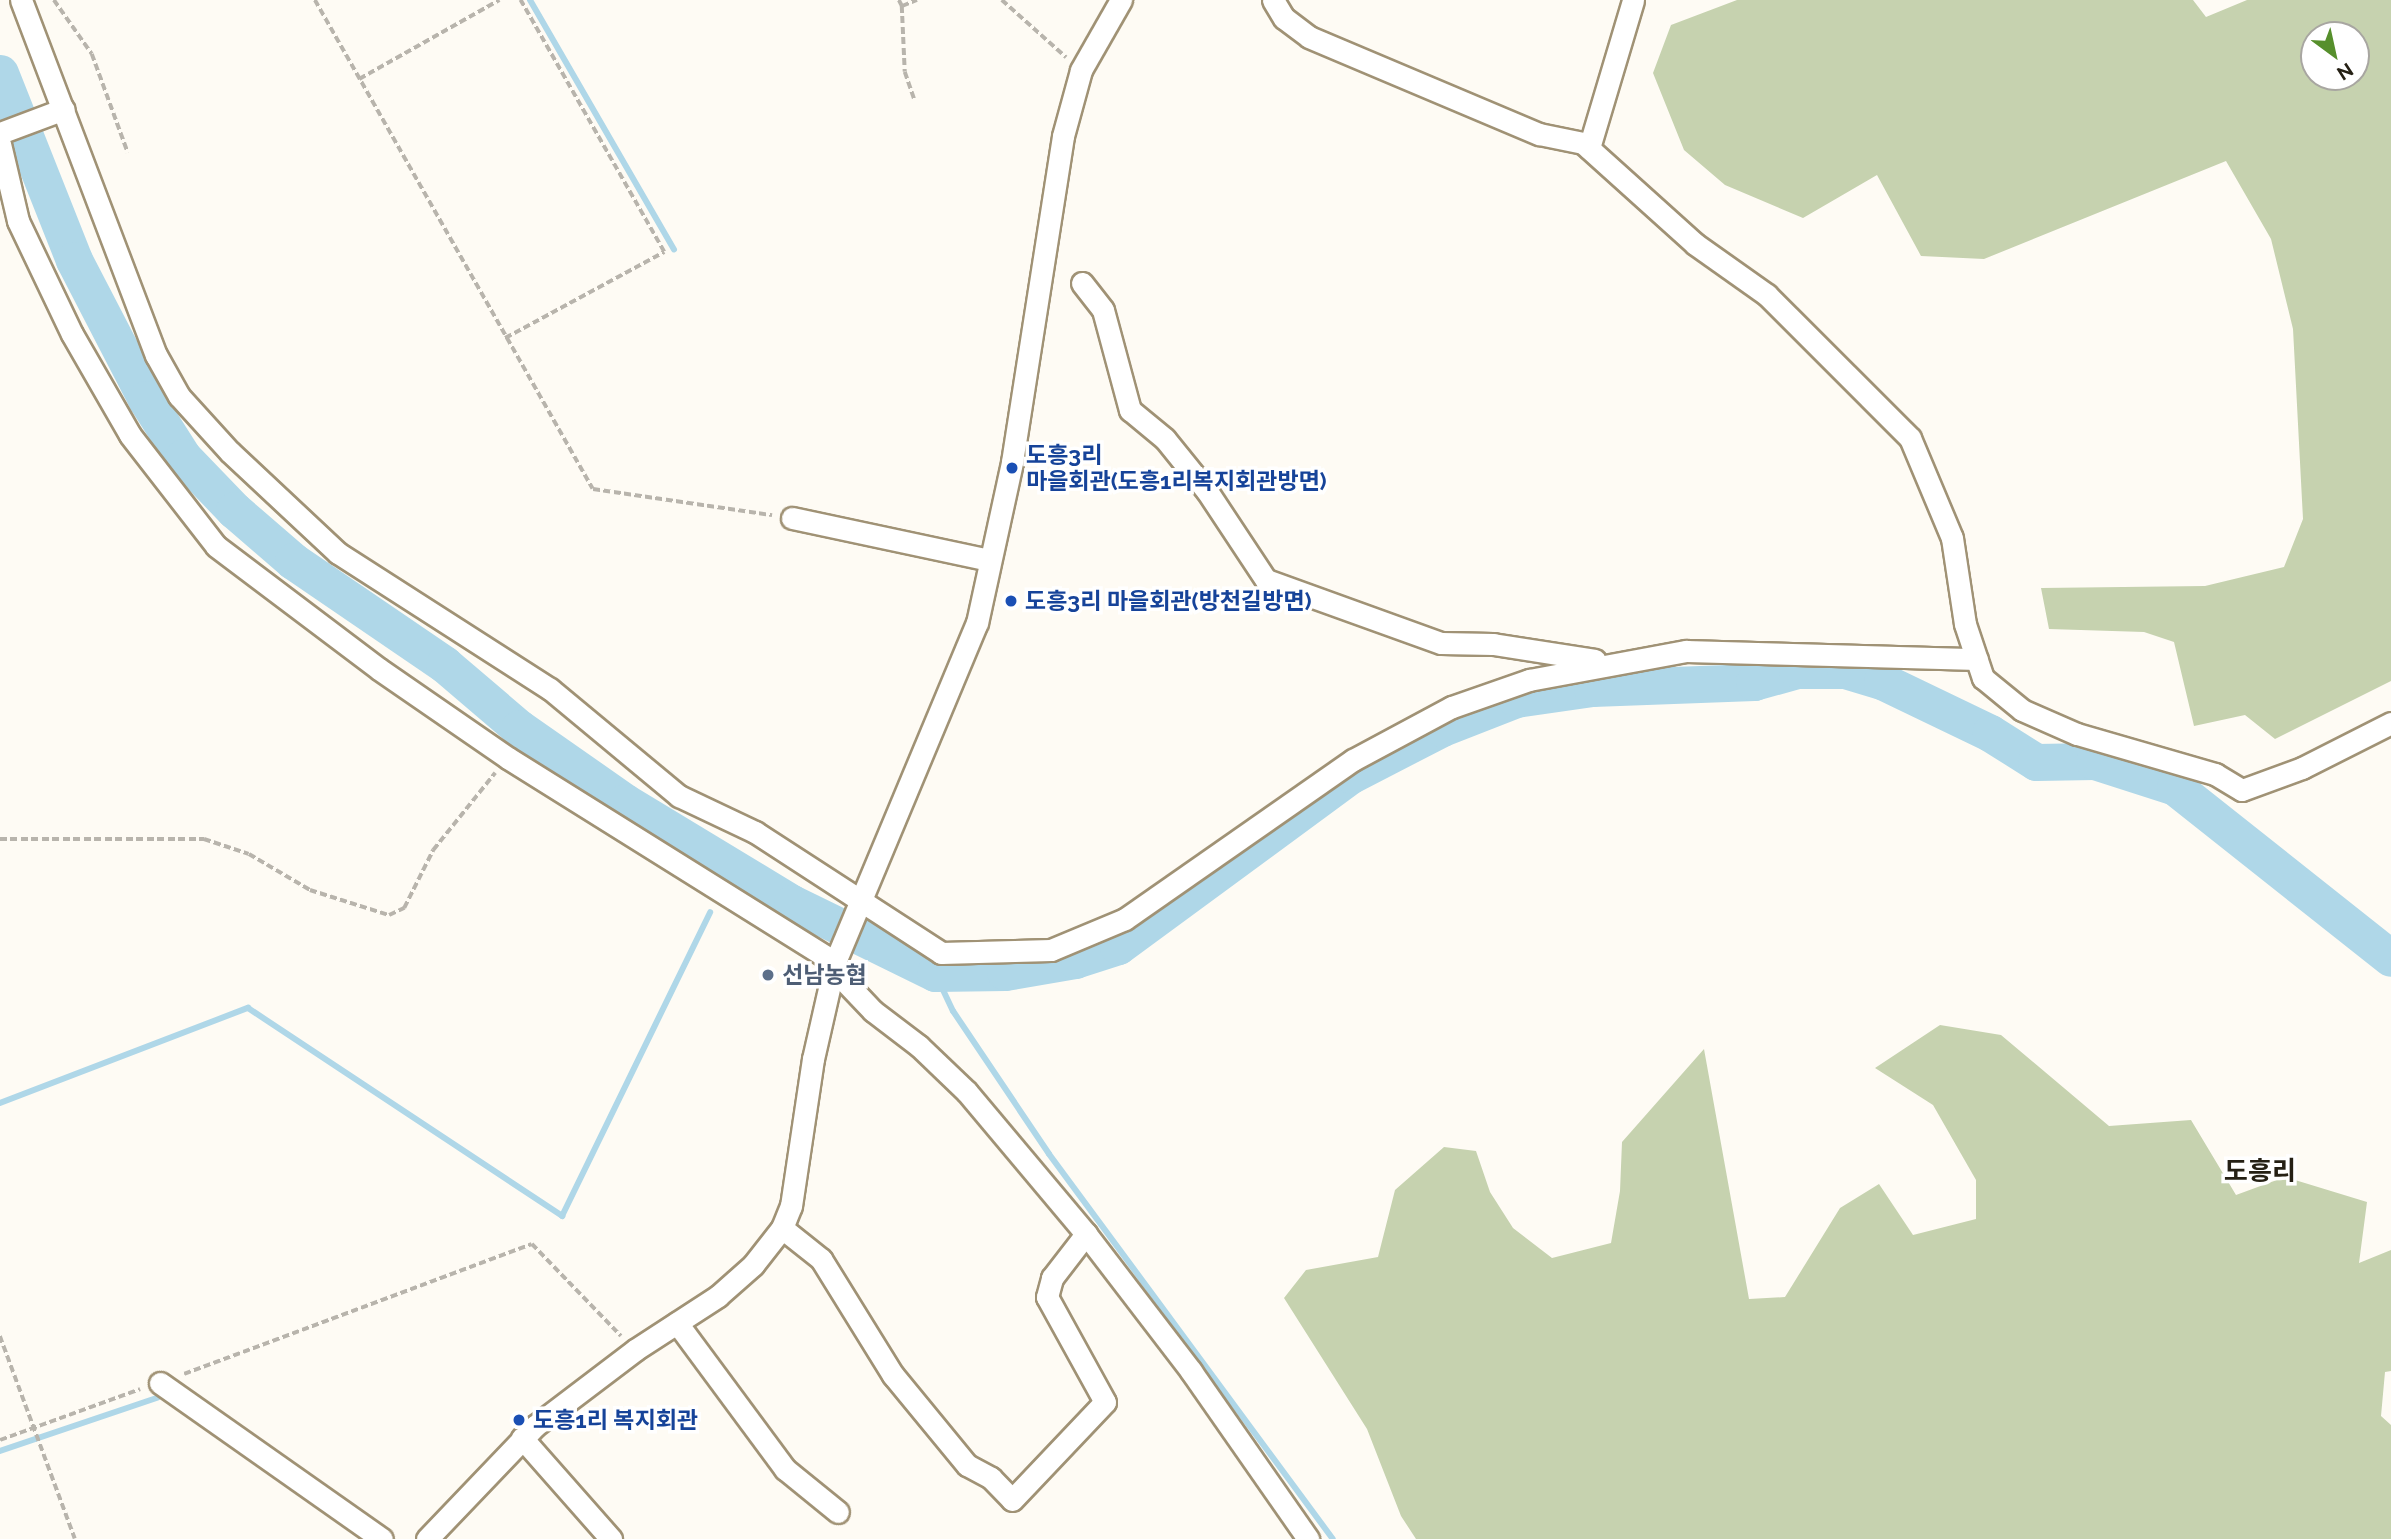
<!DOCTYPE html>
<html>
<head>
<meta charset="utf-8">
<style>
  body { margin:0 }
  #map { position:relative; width:2391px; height:1539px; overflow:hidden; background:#fefbf4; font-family:Raleway,"Noto Sans KR",sans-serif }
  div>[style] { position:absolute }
  .forest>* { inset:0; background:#c6d2af }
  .stream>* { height:6px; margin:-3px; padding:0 3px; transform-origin:3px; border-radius:3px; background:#afd7e8 }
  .river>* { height:37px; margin:-18.5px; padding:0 18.5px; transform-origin:18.5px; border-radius:18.5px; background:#afd7e8 }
  .path>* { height:3.5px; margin-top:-1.75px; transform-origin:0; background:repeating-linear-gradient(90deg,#b8b4ac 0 7px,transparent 0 10.5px) }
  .roads { filter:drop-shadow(2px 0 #a09275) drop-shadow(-2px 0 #a09275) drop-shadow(0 2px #a09275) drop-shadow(0 -2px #a09275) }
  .minor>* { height:21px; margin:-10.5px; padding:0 10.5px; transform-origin:10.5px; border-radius:10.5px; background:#fff }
  .dots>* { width:19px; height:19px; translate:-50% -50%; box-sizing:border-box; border:4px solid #fff; border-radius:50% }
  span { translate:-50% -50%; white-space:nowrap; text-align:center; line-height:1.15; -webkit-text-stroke:7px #fff; paint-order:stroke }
  .transit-label { font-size:23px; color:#164399; font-weight:700 }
  .left { translate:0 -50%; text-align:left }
  .service-label { font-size:23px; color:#4e5e75; font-weight:700 }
  .quarter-label { font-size:26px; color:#252014; font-weight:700 }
  .north { position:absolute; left:2300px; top:21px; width:70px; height:70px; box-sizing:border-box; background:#fff; border:2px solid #a8a6a1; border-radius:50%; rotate:147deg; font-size:19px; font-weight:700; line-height:28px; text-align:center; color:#252014 }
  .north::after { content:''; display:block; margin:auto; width:24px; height:32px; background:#568f2c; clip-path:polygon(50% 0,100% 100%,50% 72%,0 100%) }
</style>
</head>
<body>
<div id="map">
  <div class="forest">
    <div style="clip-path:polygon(evenodd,1737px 0,2193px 0,2206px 17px,2247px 0,2391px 0,2391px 681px,2275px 739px,2245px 715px,2194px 726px,2174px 642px,2144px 632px,2049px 629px,2041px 588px,2205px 586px,2284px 567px,2303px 519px,2293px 329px,2271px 239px,2226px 161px,1984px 259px,1921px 256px,1877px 175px,1803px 218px,1725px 185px,1684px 150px,1653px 73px,1671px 25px,1737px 0,2356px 35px,2356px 77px,2314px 77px,2314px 35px,2356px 35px)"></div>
    <div style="clip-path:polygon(1940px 1025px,2001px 1035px,2109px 1126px,2191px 1120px,2236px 1195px,2285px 1177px,2367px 1202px,2359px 1263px,2391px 1250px,2391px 1371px,2385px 1372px,2381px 1416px,2391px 1425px,2391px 1539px,1416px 1539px,1401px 1516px,1367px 1429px,1284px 1298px,1306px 1270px,1378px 1257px,1395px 1190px,1444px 1147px,1476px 1151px,1490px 1192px,1513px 1228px,1552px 1258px,1611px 1243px,1620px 1191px,1622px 1142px,1704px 1049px,1749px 1299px,1785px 1297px,1840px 1208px,1879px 1184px,1913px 1235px,1976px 1219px,1976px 1180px,1933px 1105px,1875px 1068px)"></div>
  </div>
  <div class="stream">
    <div style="left:530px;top:0;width:288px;rotate:60deg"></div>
    <div style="left:935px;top:973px;width:42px;rotate:64.7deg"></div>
    <div style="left:953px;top:1011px;width:172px;rotate:56.1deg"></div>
    <div style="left:1049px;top:1154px;width:478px;rotate:53.6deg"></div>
    <div style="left:0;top:1103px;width:266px;rotate:-21deg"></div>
    <div style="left:248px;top:1008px;width:377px;rotate:33.5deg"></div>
    <div style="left:562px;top:1216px;width:338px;rotate:-64deg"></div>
    <div style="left:0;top:1451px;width:166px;rotate:-18.7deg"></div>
  </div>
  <div class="river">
    <div style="left:0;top:73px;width:201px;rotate:68.4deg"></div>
    <div style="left:74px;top:260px;width:157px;rotate:62.6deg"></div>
    <div style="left:146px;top:399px;width:69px;rotate:57.5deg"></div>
    <div style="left:183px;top:457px;width:74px;rotate:46.1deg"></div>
    <div style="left:234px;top:510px;width:78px;rotate:40.8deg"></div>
    <div style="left:293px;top:561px;width:183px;rotate:34.3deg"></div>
    <div style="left:444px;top:664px;width:99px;rotate:40.5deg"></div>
    <div style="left:519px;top:728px;width:129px;rotate:34.9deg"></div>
    <div style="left:625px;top:802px;width:195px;rotate:31.2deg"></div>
    <div style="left:792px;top:903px;width:159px;rotate:26.1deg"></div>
    <div style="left:935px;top:973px;width:70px;rotate:-0.8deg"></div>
    <div style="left:1005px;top:972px;width:71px;rotate:-9.7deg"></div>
    <div style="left:1075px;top:960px;width:45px;rotate:-18deg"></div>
    <div style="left:1118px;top:946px;width:289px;rotate:-36.3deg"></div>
    <div style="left:1351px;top:775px;width:102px;rotate:-27.3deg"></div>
    <div style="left:1442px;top:728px;width:79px;rotate:-21.4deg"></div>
    <div style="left:1516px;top:699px;width:77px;rotate:-8.2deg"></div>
    <div style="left:1592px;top:688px;width:162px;rotate:-2.1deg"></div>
    <div style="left:1754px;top:682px;width:45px;rotate:-15.6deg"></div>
    <div style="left:1797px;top:670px;width:48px"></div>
    <div style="left:1845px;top:670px;width:39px;rotate:17deg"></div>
    <div style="left:1882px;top:681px;width:120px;rotate:25.7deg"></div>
    <div style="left:1990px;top:733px;width:54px;rotate:32.2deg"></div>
    <div style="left:2036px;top:762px;width:58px;rotate:-1deg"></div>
    <div style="left:2094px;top:761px;width:85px;rotate:17.8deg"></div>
    <div style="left:2175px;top:787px;width:275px;rotate:38.4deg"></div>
  </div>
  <div class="path">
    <div style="left:54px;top:0;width:66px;rotate:54.9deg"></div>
    <div style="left:92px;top:54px;width:105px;rotate:70deg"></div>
    <div style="left:315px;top:0;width:562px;rotate:60.38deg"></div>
    <div style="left:593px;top:489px;width:181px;rotate:8.3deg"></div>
    <div style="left:899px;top:0;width:7px;rotate:63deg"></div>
    <div style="left:902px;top:6px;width:16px;rotate:-22deg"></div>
    <div style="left:1002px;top:0;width:86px;rotate:41.7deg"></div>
    <div style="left:902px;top:6px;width:66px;rotate:87.4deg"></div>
    <div style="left:905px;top:72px;width:28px;rotate:71deg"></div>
    <div style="left:359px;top:79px;width:161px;rotate:-29.4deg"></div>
    <div style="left:505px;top:338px;width:181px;rotate:-28.4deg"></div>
    <div style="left:664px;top:252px;width:290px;rotate:-119.7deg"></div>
    <div style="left:0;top:839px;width:204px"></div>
    <div style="left:204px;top:839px;width:47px;rotate:18.4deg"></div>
    <div style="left:249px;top:854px;width:71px;rotate:30.5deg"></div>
    <div style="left:310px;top:890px;width:83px;rotate:17.6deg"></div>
    <div style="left:389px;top:915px;width:17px;rotate:-25deg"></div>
    <div style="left:404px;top:908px;width:65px;rotate:-63.4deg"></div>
    <div style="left:433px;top:850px;width:99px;rotate:-51.2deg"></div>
    <div style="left:0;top:1336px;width:216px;rotate:69.7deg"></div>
    <div style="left:184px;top:1374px;width:371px;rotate:-20.5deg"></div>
    <div style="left:532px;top:1244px;width:128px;rotate:45.9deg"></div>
    <div style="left:0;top:1440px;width:149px;rotate:-20deg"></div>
  </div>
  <div class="roads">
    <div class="minor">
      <div style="left:21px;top:0;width:380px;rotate:69.2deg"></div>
      <div style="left:156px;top:355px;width:47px;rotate:60.7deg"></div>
      <div style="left:179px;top:396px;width:76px;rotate:47.7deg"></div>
      <div style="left:230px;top:452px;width:148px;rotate:43.1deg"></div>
      <div style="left:338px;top:553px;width:252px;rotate:32.7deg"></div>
      <div style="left:550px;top:689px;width:168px;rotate:39.7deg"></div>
      <div style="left:679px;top:796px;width:84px;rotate:25.3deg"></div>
      <div style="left:755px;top:832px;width:222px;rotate:33deg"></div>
      <div style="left:941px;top:953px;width:110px;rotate:-1.6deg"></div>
      <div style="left:1051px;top:950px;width:80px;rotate:-22.7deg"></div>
      <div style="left:1125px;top:919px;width:278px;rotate:-34.9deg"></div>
      <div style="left:1353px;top:760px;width:112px;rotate:-28.2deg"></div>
      <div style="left:1452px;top:707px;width:82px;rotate:-19.3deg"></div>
      <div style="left:1529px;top:680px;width:160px;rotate:-10.5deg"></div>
      <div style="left:1686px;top:651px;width:291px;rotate:1.6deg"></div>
      <div style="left:1273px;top:0;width:21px;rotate:59deg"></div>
      <div style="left:1284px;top:18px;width:31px;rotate:37deg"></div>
      <div style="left:1309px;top:37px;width:250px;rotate:22.9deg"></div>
      <div style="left:1539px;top:134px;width:45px;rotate:11.6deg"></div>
      <div style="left:1583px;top:143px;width:151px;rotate:42deg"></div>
      <div style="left:1695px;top:244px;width:88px;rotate:35.3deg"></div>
      <div style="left:1767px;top:295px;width:202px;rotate:45deg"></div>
      <div style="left:1910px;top:438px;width:108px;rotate:67.2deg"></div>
      <div style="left:1952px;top:538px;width:87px;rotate:81.4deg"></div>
      <div style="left:1965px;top:624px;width:57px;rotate:71.6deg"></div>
      <div style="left:1983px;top:678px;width:50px;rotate:39.4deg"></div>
      <div style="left:2022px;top:710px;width:60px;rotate:23.6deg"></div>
      <div style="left:2077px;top:734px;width:144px;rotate:16.2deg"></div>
      <div style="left:2215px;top:774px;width:31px;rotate:31deg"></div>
      <div style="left:2242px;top:790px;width:64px;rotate:-20.1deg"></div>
      <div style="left:2302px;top:768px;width:100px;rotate:-26.8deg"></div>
      <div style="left:0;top:133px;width:68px;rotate:-20.6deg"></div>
      <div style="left:0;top:144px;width:79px;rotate:76.8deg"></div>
      <div style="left:18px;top:221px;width:125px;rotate:64.5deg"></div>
      <div style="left:72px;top:334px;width:116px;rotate:60.1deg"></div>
      <div style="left:130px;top:435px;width:140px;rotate:52.2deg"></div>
      <div style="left:216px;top:546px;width:204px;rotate:37deg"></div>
      <div style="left:379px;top:669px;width:157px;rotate:34.6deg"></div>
      <div style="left:508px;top:758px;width:385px;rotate:32deg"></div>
      <div style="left:1589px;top:148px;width:154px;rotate:-73.4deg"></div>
      <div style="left:1082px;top:283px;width:34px;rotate:52deg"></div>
      <div style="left:1103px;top:310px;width:104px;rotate:74.9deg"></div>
      <div style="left:1130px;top:410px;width:45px;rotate:39.6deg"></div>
      <div style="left:1165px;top:439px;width:67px;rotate:51.1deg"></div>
      <div style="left:1207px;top:491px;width:107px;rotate:56.5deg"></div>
      <div style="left:1266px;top:580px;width:186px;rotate:19.8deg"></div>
      <div style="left:1441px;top:643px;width:52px;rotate:1.1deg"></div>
      <div style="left:1493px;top:644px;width:103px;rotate:8.9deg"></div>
      <div style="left:792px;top:518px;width:202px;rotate:12deg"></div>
      <div style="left:835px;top:971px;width:55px;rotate:46.5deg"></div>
      <div style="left:873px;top:1011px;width:58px;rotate:37.3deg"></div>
      <div style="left:919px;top:1046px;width:66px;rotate:43.8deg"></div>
      <div style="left:967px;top:1092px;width:185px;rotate:50deg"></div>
      <div style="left:1086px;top:1234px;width:173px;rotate:52.5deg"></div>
      <div style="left:1191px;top:1371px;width:205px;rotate:55.1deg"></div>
      <div style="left:782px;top:1228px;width:50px;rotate:38.5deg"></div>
      <div style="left:821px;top:1259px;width:137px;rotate:58.2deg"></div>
      <div style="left:893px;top:1375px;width:117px;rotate:50.6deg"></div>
      <div style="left:967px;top:1465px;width:27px;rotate:28deg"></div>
      <div style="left:991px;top:1478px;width:30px;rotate:46deg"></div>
      <div style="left:1012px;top:1500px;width:135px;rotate:-46.5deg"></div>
      <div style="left:1105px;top:1402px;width:120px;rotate:-118.9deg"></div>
      <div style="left:1047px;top:1297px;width:20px;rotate:-75deg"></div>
      <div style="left:1052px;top:1278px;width:56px;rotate:-52.3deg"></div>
      <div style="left:677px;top:1323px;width:182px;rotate:53.5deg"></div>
      <div style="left:785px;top:1469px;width:68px;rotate:39.1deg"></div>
      <div style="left:160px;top:1383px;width:271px;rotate:35.1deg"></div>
      <div style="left:522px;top:1438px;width:135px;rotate:48.6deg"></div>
      <div style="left:427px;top:1539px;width:156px;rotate:-46.3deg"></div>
      <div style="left:535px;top:1426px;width:126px;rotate:-37.2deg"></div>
      <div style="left:635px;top:1350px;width:99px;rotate:-33deg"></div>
      <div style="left:718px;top:1296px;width:47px;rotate:-41.5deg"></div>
      <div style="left:753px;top:1265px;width:47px;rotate:-51.9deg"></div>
      <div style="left:782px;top:1228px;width:24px;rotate:-68deg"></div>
      <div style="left:791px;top:1206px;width:149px;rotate:-81.5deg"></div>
      <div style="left:813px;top:1059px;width:99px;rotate:-77.2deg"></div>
      <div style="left:835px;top:962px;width:368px;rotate:-67.3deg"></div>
      <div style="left:977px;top:623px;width:165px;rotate:-77.7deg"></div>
      <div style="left:1012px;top:462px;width:330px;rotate:-81.1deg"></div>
      <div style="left:1063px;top:136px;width:68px;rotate:-74.7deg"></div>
      <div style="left:1081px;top:70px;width:81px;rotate:-60.3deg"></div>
    </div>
  </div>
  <div class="dots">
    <div style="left:1012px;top:468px;background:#1a4fb4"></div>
    <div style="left:1011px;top:601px;background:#1a4fb4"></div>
    <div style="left:768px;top:975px;background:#5c6f8a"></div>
    <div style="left:519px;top:1420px;background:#1a4fb4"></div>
  </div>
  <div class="transit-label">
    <span class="left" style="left:1026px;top:468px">도흥3리<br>마을회관(도흥1리복지회관방면)</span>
    <span class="left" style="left:1025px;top:601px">도흥3리 마을회관(방천길방면)</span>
    <span class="left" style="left:533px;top:1420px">도흥1리 복지회관</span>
  </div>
  <div class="service-label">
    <span class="left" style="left:782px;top:975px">선남농협</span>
  </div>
  <div class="quarter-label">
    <span style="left:2260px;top:1172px">도흥리</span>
  </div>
  <div class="north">N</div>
</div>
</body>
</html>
